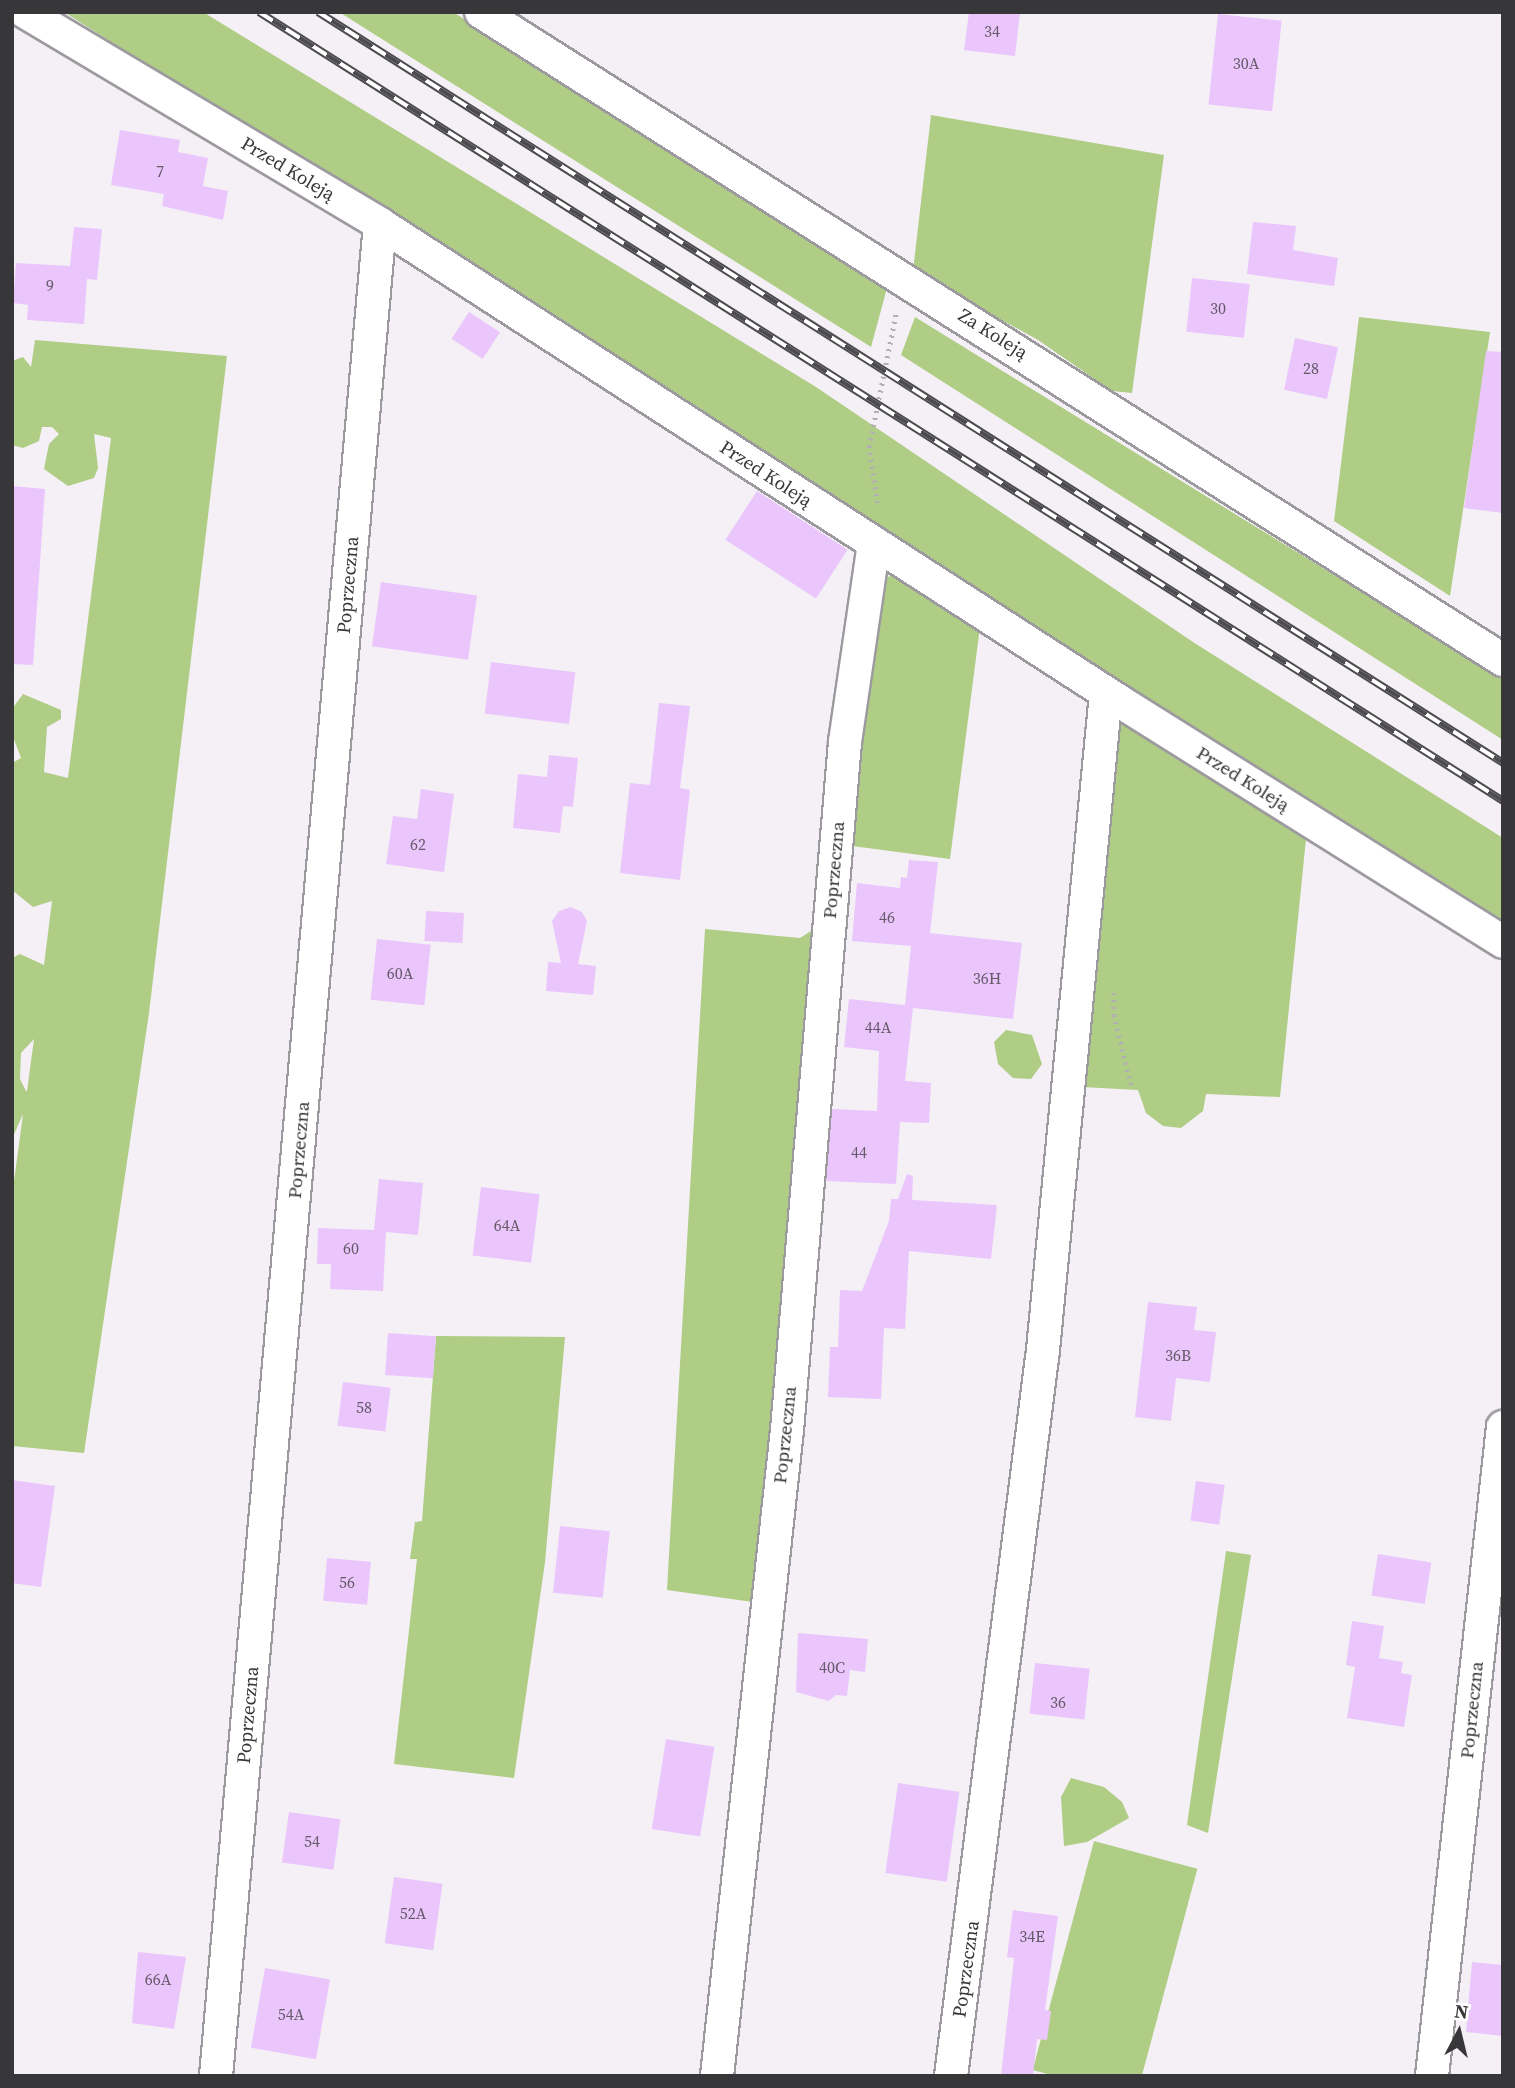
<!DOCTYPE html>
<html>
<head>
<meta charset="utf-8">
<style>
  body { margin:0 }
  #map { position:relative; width:1515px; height:2088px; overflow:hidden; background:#f4f0f6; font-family:"Source Serif 4",serif }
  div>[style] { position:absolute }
  .green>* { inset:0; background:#afcd85; transform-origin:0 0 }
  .building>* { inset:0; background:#ebc6fc; transform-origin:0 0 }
  .path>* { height:4.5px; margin-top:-2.25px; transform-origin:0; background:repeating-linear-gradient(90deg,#b2afb4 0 2px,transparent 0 7px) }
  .roads { filter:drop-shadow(2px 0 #9d9a9f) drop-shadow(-2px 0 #9d9a9f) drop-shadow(0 2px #9d9a9f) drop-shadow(0 -2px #9d9a9f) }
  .street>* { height:32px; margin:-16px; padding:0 16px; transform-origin:16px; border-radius:16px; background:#fff }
  .rail>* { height:8px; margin-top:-4px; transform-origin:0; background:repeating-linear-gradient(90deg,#fff 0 16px,#4c4b4e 0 32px); box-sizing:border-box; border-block:2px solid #4c4b4e }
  span { translate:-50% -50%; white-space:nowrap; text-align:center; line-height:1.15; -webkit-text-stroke:5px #fff; paint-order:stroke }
  .number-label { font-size:16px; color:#645a69 }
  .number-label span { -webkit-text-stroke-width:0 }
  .street-label { font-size:19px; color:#373638 }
  .frame { position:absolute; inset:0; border:14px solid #373638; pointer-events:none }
  .north { position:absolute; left:1424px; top:1997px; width:70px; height:70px; -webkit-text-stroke:5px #fff; paint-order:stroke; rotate:7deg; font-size:19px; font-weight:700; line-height:28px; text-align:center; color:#373638 }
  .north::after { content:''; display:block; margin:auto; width:24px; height:32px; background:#373638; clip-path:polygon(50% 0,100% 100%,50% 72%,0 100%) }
</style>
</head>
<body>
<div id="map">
  <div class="green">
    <div style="clip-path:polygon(64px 12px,203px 12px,816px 387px,1193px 642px,1503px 838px,1503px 928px)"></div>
    <div style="clip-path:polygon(339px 12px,453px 12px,887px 288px,871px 347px)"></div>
    <div style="clip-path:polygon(931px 115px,1164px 155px,1132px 393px,1112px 391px,1038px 340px,913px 271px)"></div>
    <div style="clip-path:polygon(915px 317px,1503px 679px,1503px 740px,901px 355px)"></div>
    <div style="clip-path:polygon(1359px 317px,1490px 332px,1450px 596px,1334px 521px)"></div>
    <div style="clip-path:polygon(evenodd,35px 340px,227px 356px,149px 1013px,84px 1453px,12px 1446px,12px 1196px,23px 1114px,12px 1139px,12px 958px,20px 954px,44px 965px,52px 901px,33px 907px,12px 890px,12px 763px,21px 758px,12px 734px,12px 709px,23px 694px,61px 710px,61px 719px,47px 727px,44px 772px,68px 778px,111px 438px,94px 434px,98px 468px,94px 478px,68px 486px,44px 469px,49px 444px,59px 434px,52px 427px,42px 427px,39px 441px,23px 448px,12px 445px,12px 361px,23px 357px,31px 367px,35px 340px,34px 1039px,27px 1091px,26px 1091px,20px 1079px,21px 1053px,34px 1039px)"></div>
    <div style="clip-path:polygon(891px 575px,915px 584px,980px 627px,950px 859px,845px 845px,879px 584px)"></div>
    <div style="clip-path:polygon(1110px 713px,1307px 829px,1280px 1097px,1206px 1094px,1203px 1111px,1181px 1128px,1163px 1126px,1146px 1113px,1138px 1090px,1082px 1087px)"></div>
    <div style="clip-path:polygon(705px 929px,800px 938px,814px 929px,769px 1470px,753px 1602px,667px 1590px)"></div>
    <div style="clip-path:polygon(1006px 1030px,1032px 1035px,1042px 1064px,1031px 1079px,1013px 1078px,998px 1064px,994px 1042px)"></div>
    <div style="clip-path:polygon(436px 1336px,565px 1337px,545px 1562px,514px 1778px,394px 1764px,417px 1559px,410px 1559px,415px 1522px,422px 1521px)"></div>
    <div style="clip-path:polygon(1226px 1551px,1251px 1555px,1208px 1833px,1187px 1825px)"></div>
    <div style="clip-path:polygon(1071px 1778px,1104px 1787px,1122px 1802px,1129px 1818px,1087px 1842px,1064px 1846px,1061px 1797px)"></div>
    <div style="left:1094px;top:1841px;width:107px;height:237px;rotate:15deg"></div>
  </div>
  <div class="building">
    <div style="clip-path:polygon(969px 12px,1020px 12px,1015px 56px,964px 50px)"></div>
    <div style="left:1218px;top:14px;width:64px;height:91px;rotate:6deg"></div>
    <div style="clip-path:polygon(120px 130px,180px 140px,178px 152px,208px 158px,203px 186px,228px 191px,223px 220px,162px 206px,164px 194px,111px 185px)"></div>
    <div style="clip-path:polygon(1253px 222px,1296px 226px,1293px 250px,1338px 258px,1334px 286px,1247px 274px)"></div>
    <div style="clip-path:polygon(74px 227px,102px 229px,97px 280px,87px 279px,84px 324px,27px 320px,28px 305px,13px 303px,16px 263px,70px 266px)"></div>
    <div style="left:1192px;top:278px;width:58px;height:54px;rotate:6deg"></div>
    <div style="left:469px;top:312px;width:37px;height:32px;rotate:33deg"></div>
    <div style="left:1295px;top:338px;width:44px;height:53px;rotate:12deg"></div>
    <div style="clip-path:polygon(1486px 351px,1503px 352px,1503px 513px,1464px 508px)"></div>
    <div style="clip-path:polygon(12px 486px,45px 489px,33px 665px,12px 664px)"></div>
    <div style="left:757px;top:491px;width:108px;height:58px;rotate:33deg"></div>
    <div style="left:381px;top:582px;width:97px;height:65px;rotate:8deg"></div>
    <div style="left:491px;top:662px;width:85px;height:52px;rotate:7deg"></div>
    <div style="clip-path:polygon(659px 703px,690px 706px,680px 788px,690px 790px,680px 880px,620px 873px,630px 783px,650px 785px)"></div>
    <div style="clip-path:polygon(549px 755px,578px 758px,573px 807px,563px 806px,560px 833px,513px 828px,518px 774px,547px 777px)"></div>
    <div style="clip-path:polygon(421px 789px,454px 794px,444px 872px,386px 864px,393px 816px,417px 819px)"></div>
    <div style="clip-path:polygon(909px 860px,938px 862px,930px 933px,1022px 943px,1013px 1019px,913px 1008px,905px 1081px,931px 1083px,929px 1123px,900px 1122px,896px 1184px,826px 1181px,832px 1109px,877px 1111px,879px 1051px,844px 1047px,849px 999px,905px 1005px,911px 946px,852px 941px,857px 883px,900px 888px,901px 877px,907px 878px)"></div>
    <div style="clip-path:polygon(571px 907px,582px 912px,587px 921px,578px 964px,596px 966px,593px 995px,546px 991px,548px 962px,561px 963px,552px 921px,559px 911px)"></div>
    <div style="left:426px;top:911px;width:38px;height:30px;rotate:3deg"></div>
    <div style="left:377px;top:939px;width:54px;height:61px;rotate:6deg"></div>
    <div style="clip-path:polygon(907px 1174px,913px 1176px,912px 1200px,997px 1205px,991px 1259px,909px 1251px,905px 1329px,884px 1328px,881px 1399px,828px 1397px,830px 1347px,838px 1347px,840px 1290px,862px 1291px,889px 1221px,891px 1199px,898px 1199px)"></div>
    <div style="clip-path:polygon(379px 1179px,423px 1183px,418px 1235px,386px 1232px,383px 1291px,330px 1289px,331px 1264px,317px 1264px,318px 1228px,374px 1230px)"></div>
    <div style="left:481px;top:1187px;width:59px;height:69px;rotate:7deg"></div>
    <div style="clip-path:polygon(1148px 1302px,1197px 1307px,1194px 1330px,1216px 1332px,1210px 1382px,1176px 1378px,1171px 1421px,1135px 1417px)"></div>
    <div style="left:388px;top:1333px;width:48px;height:42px;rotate:4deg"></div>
    <div style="left:343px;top:1382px;width:48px;height:44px;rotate:7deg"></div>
    <div style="clip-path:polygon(12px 1480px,55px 1486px,41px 1587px,12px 1583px)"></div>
    <div style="left:1196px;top:1481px;width:29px;height:40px;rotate:8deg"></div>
    <div style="left:560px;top:1526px;width:50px;height:67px;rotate:6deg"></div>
    <div style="left:1378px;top:1554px;width:54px;height:42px;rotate:9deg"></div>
    <div style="left:327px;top:1558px;width:44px;height:43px;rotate:5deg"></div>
    <div style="clip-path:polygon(1352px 1621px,1384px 1626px,1379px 1658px,1403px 1662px,1401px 1673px,1412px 1675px,1404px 1727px,1347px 1718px,1355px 1667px,1346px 1665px)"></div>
    <div style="clip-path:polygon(798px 1633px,868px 1639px,865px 1672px,850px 1670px,847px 1696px,836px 1695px,829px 1701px,796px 1692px)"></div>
    <div style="left:1035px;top:1663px;width:55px;height:51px;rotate:6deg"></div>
    <div style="left:666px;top:1739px;width:49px;height:91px;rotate:9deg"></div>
    <div style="left:898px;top:1783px;width:62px;height:91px;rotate:8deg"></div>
    <div style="left:289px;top:1812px;width:52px;height:51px;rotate:8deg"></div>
    <div style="left:394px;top:1877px;width:49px;height:67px;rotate:8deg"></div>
    <div style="clip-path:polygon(1013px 1910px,1058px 1916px,1045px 2010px,1051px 2011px,1047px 2040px,1037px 2039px,1033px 2076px,1001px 2076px,1014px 1958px,1007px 1957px)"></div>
    <div style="clip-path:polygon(138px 1952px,186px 1957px,174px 2029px,132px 2023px)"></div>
    <div style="clip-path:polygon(1472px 1962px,1503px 1965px,1503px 2036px,1466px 2032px)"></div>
    <div style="left:265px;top:1968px;width:66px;height:81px;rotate:10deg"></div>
  </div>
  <div class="path">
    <div style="left:877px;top:503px;width:57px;rotate:-98.1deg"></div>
    <div style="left:869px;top:447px;width:137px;rotate:-78.6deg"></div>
    <div style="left:1114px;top:993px;width:22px;rotate:90deg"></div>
    <div style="left:1114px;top:1015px;width:72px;rotate:76.3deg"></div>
  </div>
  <div class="roads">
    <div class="street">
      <div style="left:25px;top:12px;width:413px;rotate:30.8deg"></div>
      <div style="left:380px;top:224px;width:880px;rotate:32.84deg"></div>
      <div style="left:1119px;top:701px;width:453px;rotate:32.1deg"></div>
      <div style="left:481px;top:12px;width:1210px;rotate:32.38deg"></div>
      <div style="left:216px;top:2076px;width:1859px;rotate:-84.94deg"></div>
      <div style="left:717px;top:2076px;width:650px;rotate:-83.82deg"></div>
      <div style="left:787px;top:1430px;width:690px;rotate:-85.18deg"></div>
      <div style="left:845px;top:742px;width:201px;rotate:-81.7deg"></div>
      <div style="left:951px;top:2076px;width:732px;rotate:-82.78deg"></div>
      <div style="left:1043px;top:1350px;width:660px;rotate:-84.52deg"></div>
      <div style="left:1432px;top:2076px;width:653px;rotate:-83.76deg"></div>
    </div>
  </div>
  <div class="rail">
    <div style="left:259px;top:12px;width:1473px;rotate:32.38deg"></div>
    <div style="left:318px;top:12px;width:1403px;rotate:32.36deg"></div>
  </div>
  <div class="number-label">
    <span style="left:992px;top:31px">34</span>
    <span style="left:1246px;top:63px">30A</span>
    <span style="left:160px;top:171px">7</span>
    <span style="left:50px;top:285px">9</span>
    <span style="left:1218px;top:308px">30</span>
    <span style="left:1311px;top:368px">28</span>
    <span style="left:418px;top:844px">62</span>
    <span style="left:887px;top:917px">46</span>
    <span style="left:400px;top:973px">60A</span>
    <span style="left:987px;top:978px">36H</span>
    <span style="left:878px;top:1027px">44A</span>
    <span style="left:859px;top:1152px">44</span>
    <span style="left:507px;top:1225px">64A</span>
    <span style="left:351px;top:1248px">60</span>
    <span style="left:1178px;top:1355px">36B</span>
    <span style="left:364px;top:1407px">58</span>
    <span style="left:347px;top:1582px">56</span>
    <span style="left:832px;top:1667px">40C</span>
    <span style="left:1058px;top:1702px">36</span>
    <span style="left:312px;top:1841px">54</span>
    <span style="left:413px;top:1913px">52A</span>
    <span style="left:1032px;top:1936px">34E</span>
    <span style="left:158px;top:1979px">66A</span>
    <span style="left:291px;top:2014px">54A</span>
  </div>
  <div class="street-label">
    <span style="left:288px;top:169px;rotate:31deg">Przed Koleją</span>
    <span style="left:993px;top:334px;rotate:32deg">Za Koleją</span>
    <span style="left:766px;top:474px;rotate:33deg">Przed Koleją</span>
    <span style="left:348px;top:585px;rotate:-85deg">Poprzeczna</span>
    <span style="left:1243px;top:779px;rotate:32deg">Przed Koleją</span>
    <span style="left:834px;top:870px;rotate:-85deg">Poprzeczna</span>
    <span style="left:299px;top:1150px;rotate:-85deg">Poprzeczna</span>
    <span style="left:785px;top:1435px;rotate:-84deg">Poprzeczna</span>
    <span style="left:1472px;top:1710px;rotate:-84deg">Poprzeczna</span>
    <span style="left:248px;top:1715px;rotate:-85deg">Poprzeczna</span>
    <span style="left:966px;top:1969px;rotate:-82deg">Poprzeczna</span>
  </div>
  <div class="frame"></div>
  <div class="north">N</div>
</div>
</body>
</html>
